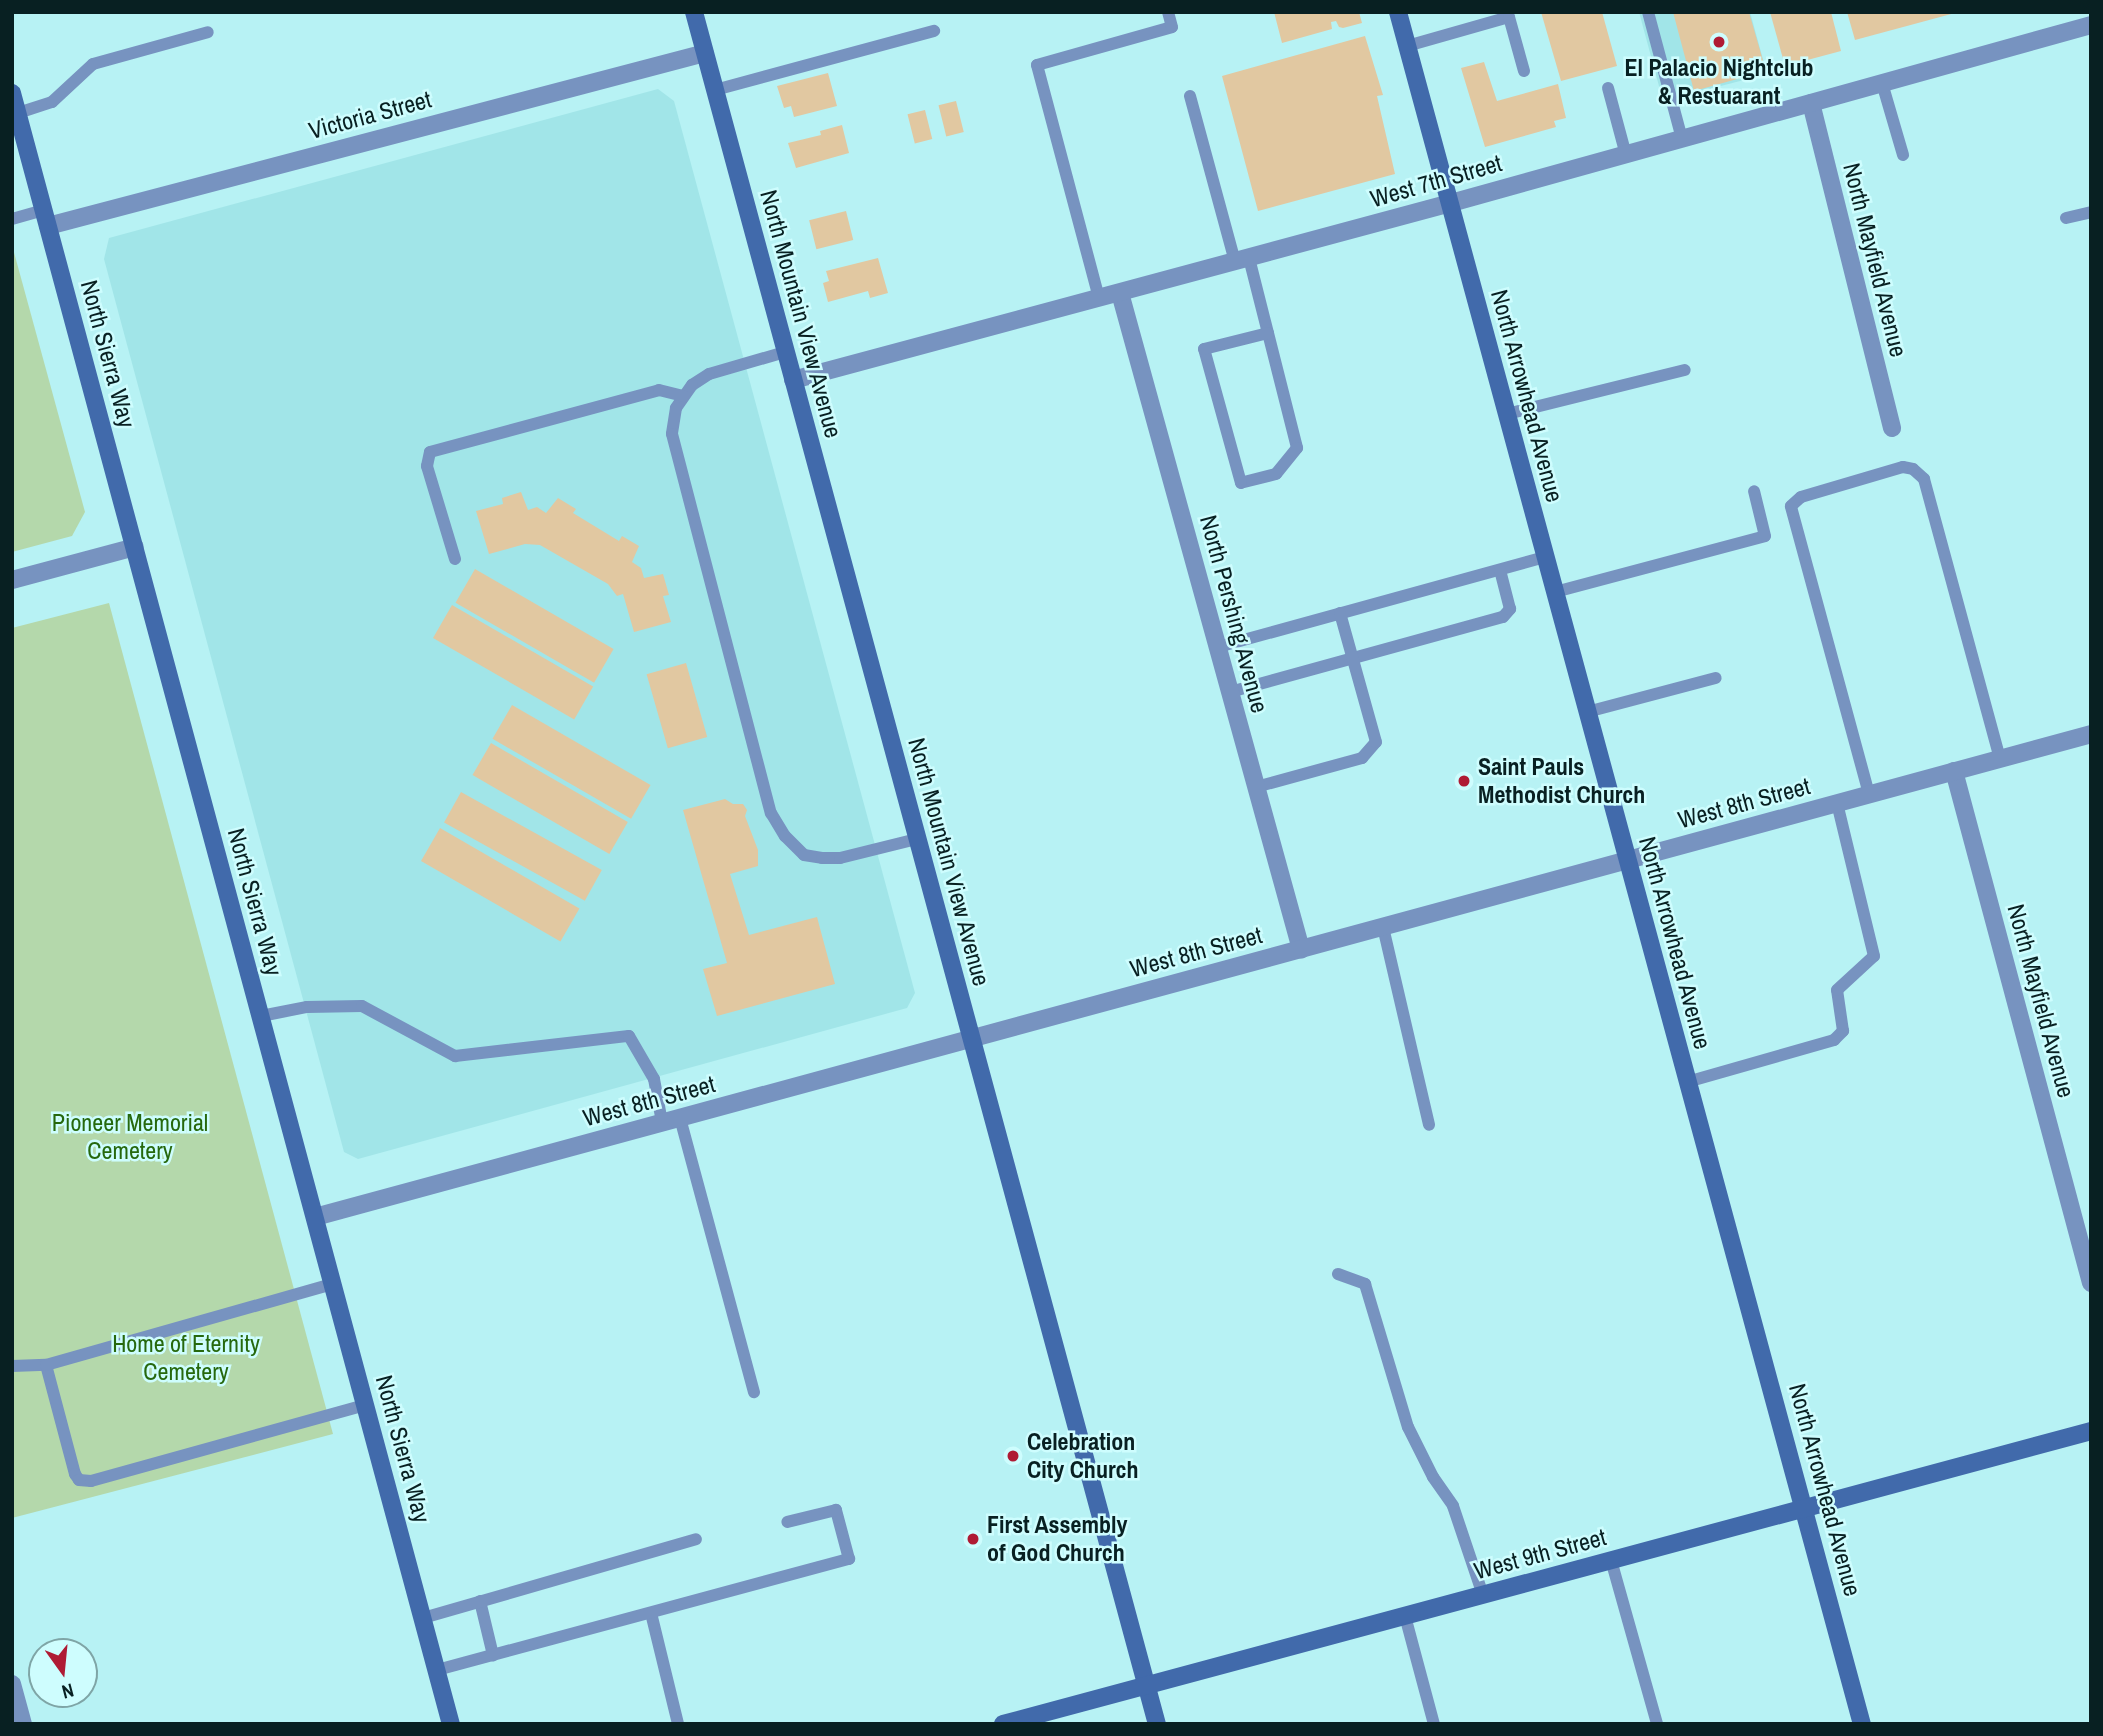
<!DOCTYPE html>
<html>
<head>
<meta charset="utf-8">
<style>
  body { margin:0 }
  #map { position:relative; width:2103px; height:1736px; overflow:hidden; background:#b7f2f4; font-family:"Archivo Narrow",sans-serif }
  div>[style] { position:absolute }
  .built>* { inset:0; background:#a1e5e8 }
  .green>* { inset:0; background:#b4d8ab }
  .building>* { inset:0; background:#e1c8a1; transform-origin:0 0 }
  .lane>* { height:12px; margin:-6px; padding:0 6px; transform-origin:6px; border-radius:6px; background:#7793c0 }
  .street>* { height:18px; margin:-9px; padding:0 9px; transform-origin:9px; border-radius:9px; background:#7793c0 }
  .secondary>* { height:18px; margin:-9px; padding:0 9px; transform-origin:9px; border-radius:9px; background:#416aab }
  .dots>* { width:19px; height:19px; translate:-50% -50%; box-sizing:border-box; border:4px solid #cefdfe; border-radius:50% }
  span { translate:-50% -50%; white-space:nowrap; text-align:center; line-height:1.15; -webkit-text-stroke:5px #cefdfe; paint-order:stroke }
  .poi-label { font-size:24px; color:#082022; font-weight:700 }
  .left { translate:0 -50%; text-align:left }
  .street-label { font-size:24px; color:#082022 }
  .park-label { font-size:24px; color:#26680d }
  .frame { position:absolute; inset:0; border:14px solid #082022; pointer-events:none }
  .north { position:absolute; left:28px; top:1638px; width:70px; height:70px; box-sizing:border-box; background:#cefdfe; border:2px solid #7fa5a6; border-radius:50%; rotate:165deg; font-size:19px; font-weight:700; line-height:28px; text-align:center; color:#082022 }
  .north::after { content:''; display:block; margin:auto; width:24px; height:32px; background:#af1b34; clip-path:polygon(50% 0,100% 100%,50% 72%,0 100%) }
</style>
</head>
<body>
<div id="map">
  <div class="built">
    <div style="clip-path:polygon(1639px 12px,1750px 12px,1767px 74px,1663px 101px)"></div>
    <div style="clip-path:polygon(658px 89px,674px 101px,915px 993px,907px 1008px,358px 1159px,344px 1152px,104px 259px,109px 238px)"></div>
  </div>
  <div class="green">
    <div style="clip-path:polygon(12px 245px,85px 512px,72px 536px,12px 552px)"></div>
    <div style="clip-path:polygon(109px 603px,333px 1434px,12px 1518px,12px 628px)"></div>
  </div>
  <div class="building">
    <div style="clip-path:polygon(1274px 12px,1359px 12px,1362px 23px,1343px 28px,1339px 27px,1336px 21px,1331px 22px,1332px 29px,1282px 43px)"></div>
    <div style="clip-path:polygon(1541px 12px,1602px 12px,1617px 66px,1561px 81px)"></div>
    <div style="clip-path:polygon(1673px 12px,1749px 12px,1766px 71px,1694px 91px)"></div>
    <div style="clip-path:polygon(1770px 12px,1831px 12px,1841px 51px,1785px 66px)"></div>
    <div style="clip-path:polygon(1847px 12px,1955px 12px,1955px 13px,1855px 40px)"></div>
    <div style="clip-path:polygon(1365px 36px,1383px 95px,1377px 96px,1395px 174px,1258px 211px,1222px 76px)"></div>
    <div style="clip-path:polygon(1484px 62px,1497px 101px,1558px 84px,1566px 118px,1554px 121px,1556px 127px,1485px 147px,1461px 68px)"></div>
    <div style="clip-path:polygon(828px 73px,837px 106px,794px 117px,791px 106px,784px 108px,777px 86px)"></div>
    <div style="left:956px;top:101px;width:32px;height:18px;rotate:76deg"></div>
    <div style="left:925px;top:110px;width:30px;height:18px;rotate:76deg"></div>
    <div style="clip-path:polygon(842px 125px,849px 153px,796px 168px,788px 143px,821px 135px,820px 131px)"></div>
    <div style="left:846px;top:211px;width:30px;height:38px;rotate:76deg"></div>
    <div style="clip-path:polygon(878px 258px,888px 293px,870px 298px,868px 291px,828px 302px,823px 283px,829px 281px,826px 271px)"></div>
    <div style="clip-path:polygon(521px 492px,528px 510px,537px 507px,546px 513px,558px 498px,576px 509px,573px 513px,619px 541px,622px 536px,639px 546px,632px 562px,641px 568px,644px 578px,663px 574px,669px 595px,663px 596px,671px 622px,634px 632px,623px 594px,617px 596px,608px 584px,540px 545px,525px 544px,489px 554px,476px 511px,503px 504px,502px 498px)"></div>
    <div style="left:475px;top:569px;width:160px;height:39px;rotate:30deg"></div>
    <div style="left:452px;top:605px;width:163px;height:38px;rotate:30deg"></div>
    <div style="left:686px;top:663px;width:77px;height:41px;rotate:74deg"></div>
    <div style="left:512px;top:705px;width:160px;height:39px;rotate:30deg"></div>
    <div style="left:491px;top:743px;width:158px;height:37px;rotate:30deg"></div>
    <div style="left:461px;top:792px;width:161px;height:35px;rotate:29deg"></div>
    <div style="clip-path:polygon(725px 799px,733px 804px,743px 804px,747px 810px,745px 816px,758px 850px,758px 866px,730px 874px,749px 935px,817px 917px,835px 984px,717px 1016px,703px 969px,727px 963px,683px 810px)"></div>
    <div style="left:440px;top:828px;width:161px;height:38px;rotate:30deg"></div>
  </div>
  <div class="lane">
    <div style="left:1648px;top:12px;width:131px;rotate:75deg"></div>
    <div style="left:1407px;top:46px;width:106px;rotate:-15.9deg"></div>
    <div style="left:1509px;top:17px;width:56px;rotate:74.5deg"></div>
    <div style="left:1882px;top:83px;width:75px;rotate:73.7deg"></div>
    <div style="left:1608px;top:88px;width:69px;rotate:75deg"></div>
    <div style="left:715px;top:90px;width:227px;rotate:-15.1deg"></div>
    <div style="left:1190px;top:96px;width:172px;rotate:74.8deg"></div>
    <div style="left:18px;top:113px;width:36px;rotate:-18deg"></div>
    <div style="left:52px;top:102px;width:56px;rotate:-42.8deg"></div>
    <div style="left:93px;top:64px;width:119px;rotate:-15.5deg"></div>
    <div style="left:2066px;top:218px;width:26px;rotate:-13deg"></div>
    <div style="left:12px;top:219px;width:33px;rotate:-16deg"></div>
    <div style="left:1249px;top:258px;width:196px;rotate:75.8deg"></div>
    <div style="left:1297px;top:448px;width:33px;rotate:129deg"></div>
    <div style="left:1276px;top:474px;width:36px;rotate:166deg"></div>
    <div style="left:1241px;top:483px;width:139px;rotate:-105.4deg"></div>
    <div style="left:1204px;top:349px;width:66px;rotate:-14deg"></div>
    <div style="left:1099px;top:298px;width:241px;rotate:-104.9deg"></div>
    <div style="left:1037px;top:65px;width:140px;rotate:-15.7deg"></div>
    <div style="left:1172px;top:27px;width:16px;rotate:-105deg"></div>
    <div style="left:785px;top:352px;width:79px;rotate:163.9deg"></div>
    <div style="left:709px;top:374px;width:20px;rotate:147deg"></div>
    <div style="left:692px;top:385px;width:28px;rotate:125deg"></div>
    <div style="left:676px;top:408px;width:26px;rotate:99deg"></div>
    <div style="left:672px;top:434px;width:392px;rotate:75.4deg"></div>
    <div style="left:771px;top:813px;width:27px;rotate:59deg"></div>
    <div style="left:785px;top:836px;width:27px;rotate:45deg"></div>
    <div style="left:804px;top:855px;width:18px;rotate:9deg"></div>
    <div style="left:822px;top:858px;width:18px"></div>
    <div style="left:840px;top:858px;width:79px;rotate:-13.9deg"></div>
    <div style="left:1507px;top:414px;width:183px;rotate:-13.9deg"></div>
    <div style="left:455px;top:559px;width:97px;rotate:-106.8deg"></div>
    <div style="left:427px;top:466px;width:14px;rotate:-78deg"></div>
    <div style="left:430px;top:452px;width:237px;rotate:-15.1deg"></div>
    <div style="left:659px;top:390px;width:25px;rotate:14deg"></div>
    <div style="left:1555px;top:592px;width:217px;rotate:-14.9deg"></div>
    <div style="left:1765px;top:536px;width:46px;rotate:-103.7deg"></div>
    <div style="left:1218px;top:647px;width:339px;rotate:-15.4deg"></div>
    <div style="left:1230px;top:692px;width:283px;rotate:-15.4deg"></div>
    <div style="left:1503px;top:617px;width:11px;rotate:-49deg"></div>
    <div style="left:1510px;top:609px;width:40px;rotate:-104.4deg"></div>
    <div style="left:1587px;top:712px;width:133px;rotate:-14.8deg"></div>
    <div style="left:1256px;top:787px;width:110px;rotate:-15.3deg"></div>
    <div style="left:1362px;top:758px;width:21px;rotate:-49deg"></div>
    <div style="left:1376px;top:742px;width:134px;rotate:-105.6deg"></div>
    <div style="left:1869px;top:794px;width:298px;rotate:-105.2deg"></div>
    <div style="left:1791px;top:506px;width:13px;rotate:-42deg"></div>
    <div style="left:1801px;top:497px;width:106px;rotate:-16.4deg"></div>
    <div style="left:1903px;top:467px;width:10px;rotate:11deg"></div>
    <div style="left:1913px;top:469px;width:15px;rotate:42deg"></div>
    <div style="left:1924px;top:479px;width:290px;rotate:74.8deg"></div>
    <div style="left:1383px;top:927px;width:203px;rotate:76.9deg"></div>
    <div style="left:261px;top:1016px;width:47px;rotate:-11.1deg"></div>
    <div style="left:307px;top:1007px;width:55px;rotate:-1deg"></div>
    <div style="left:362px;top:1006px;width:106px;rotate:28.3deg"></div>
    <div style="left:455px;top:1056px;width:175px;rotate:-6.6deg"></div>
    <div style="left:629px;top:1036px;width:50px;rotate:59.8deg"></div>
    <div style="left:654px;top:1079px;width:44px;rotate:79.5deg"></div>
    <div style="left:1687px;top:1082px;width:153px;rotate:-15.9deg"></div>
    <div style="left:1834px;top:1040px;width:13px;rotate:-45deg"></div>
    <div style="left:1843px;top:1031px;width:41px;rotate:-98.3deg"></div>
    <div style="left:1837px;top:990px;width:50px;rotate:-42.6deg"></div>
    <div style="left:1874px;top:956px;width:157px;rotate:-103.6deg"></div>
    <div style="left:680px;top:1118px;width:284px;rotate:74.9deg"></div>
    <div style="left:1338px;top:1274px;width:29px;rotate:20deg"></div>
    <div style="left:1365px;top:1284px;width:149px;rotate:73.3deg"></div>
    <div style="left:1408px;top:1427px;width:56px;rotate:63.4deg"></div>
    <div style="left:1433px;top:1477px;width:35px;rotate:55deg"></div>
    <div style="left:1453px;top:1506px;width:94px;rotate:71.4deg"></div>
    <div style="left:46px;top:1365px;width:113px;rotate:75.1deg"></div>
    <div style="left:75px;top:1474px;width:7px;rotate:56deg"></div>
    <div style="left:79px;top:1480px;width:12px;rotate:5deg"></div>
    <div style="left:91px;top:1481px;width:284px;rotate:-15.5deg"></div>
    <div style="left:12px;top:1366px;width:34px;rotate:-2deg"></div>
    <div style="left:46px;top:1365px;width:298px;rotate:-15.8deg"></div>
    <div style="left:1611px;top:1560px;width:170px;rotate:74.3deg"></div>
    <div style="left:480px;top:1601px;width:56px;rotate:76.5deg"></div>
    <div style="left:651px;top:1613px;width:114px;rotate:76.3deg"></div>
    <div style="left:1405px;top:1616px;width:112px;rotate:75deg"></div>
    <div style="left:423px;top:1618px;width:284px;rotate:-16.1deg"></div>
    <div style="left:437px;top:1670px;width:427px;rotate:-15.1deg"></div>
    <div style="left:849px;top:1559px;width:51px;rotate:-104.9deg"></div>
    <div style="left:836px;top:1510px;width:50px;rotate:166.2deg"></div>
  </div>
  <div class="street">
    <div style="left:1811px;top:103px;width:335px;rotate:76deg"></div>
    <div style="left:48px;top:226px;width:679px;rotate:-14.75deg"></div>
    <div style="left:1120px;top:293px;width:681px;rotate:74.58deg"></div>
    <div style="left:793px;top:380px;width:681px;rotate:-15.06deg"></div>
    <div style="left:1451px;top:203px;width:664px;rotate:-15.54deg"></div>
    <div style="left:12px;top:580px;width:127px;rotate:-15deg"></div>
    <div style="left:1954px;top:771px;width:530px;rotate:75.02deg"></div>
    <div style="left:315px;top:1217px;width:1841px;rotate:-15.21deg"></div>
    <div style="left:12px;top:1684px;width:41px;rotate:74.6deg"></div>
  </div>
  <div class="secondary">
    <div style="left:694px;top:12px;width:1774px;rotate:74.87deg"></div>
    <div style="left:1398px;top:12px;width:1774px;rotate:74.84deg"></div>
    <div style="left:12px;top:93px;width:1689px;rotate:74.94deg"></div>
    <div style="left:1003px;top:1724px;width:1127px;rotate:-15.07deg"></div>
  </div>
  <div class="dots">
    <div style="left:1719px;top:42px;background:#af1b34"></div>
    <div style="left:1464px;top:781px;background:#af1b34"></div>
    <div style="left:1013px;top:1456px;background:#af1b34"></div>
    <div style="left:973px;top:1539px;background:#af1b34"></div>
  </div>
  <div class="poi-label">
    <span style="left:1719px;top:82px">El Palacio Nightclub<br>&amp; Restuarant</span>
    <span class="left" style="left:1478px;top:781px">Saint Pauls<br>Methodist Church</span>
    <span class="left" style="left:1027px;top:1456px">Celebration<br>City Church</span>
    <span class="left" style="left:987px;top:1539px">First Assembly<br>of God Church</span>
  </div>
  <div class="street-label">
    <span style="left:370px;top:115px;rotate:-15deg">Victoria Street</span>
    <span style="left:1436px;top:181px;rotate:-16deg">West 7th Street</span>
    <span style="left:1875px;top:260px;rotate:76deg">North Mayfield Avenue</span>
    <span style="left:801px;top:314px;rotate:75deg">North Mountain View Avenue</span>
    <span style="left:108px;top:354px;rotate:75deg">North Sierra Way</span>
    <span style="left:1527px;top:396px;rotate:75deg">North Arrowhead Avenue</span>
    <span style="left:1234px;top:614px;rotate:75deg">North Pershing Avenue</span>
    <span style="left:1744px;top:803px;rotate:-15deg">West 8th Street</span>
    <span style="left:949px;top:862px;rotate:75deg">North Mountain View Avenue</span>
    <span style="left:255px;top:902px;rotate:75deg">North Sierra Way</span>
    <span style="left:1675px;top:943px;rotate:75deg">North Arrowhead Avenue</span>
    <span style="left:1196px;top:952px;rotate:-15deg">West 8th Street</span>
    <span style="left:2041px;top:1001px;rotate:75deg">North Mayfield Avenue</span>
    <span style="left:649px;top:1101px;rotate:-15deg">West 8th Street</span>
    <span style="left:403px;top:1449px;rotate:75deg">North Sierra Way</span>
    <span style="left:1825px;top:1490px;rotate:75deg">North Arrowhead Avenue</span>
    <span style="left:1540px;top:1554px;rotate:-15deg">West 9th Street</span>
  </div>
  <div class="park-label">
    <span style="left:130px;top:1137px">Pioneer Memorial<br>Cemetery</span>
    <span style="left:186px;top:1358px">Home of Eternity<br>Cemetery</span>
  </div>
  <div class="frame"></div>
  <div class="north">N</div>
</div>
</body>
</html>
